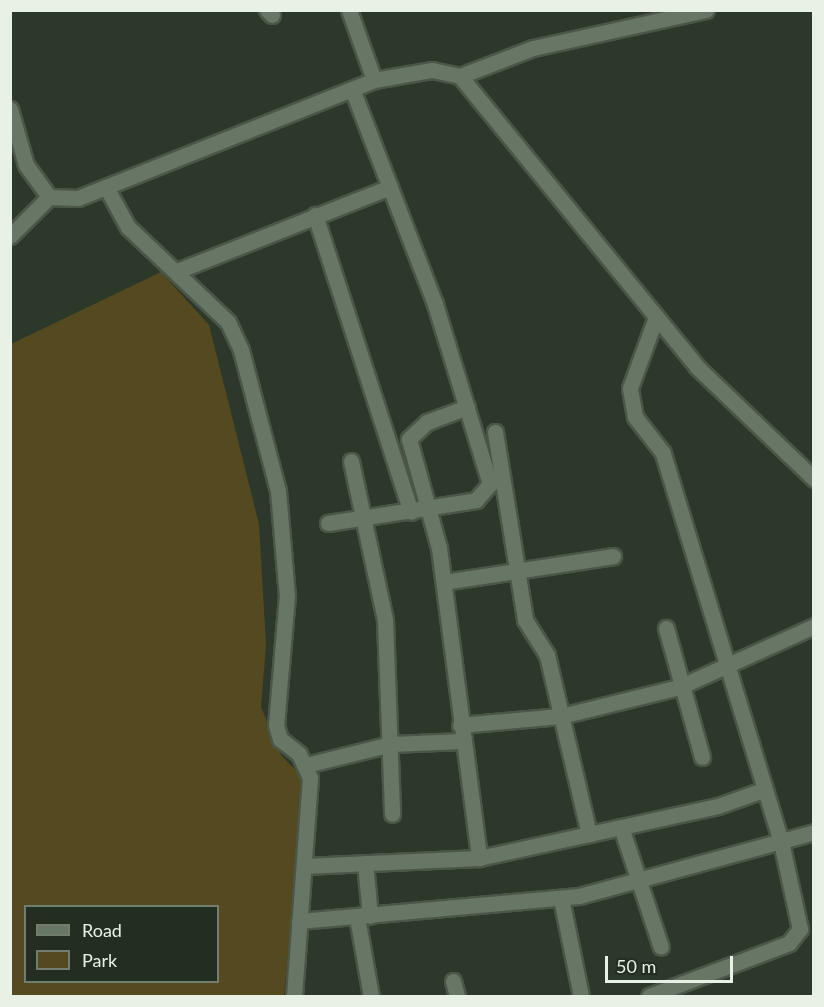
<!DOCTYPE html>
<html>
<head>
<meta charset="utf-8">
<style>
  body { margin:0 }
  #map { position:relative; width:824px; height:1007px; overflow:hidden; background:#2c3829; font-family:Lato,sans-serif }
  div>[style] { position:absolute }
  .green>* { inset:0; background:#554920 }
  .roads { filter:drop-shadow(2px 0 #4b5649) drop-shadow(-2px 0 #4b5649) drop-shadow(0 2px #4b5649) drop-shadow(0 -2px #4b5649) }
  .minor>* { height:15px; margin:-7.5px; padding:0 7.5px; transform-origin:7.5px; border-radius:7.5px; background:#687665 }
  .secondary>* { height:15px; margin:-7.5px; padding:0 7.5px; transform-origin:7.5px; border-radius:7.5px; background:#687665 }
  span { translate:-50% -50%; white-space:nowrap; text-align:center; line-height:1.15; -webkit-text-stroke:5px #222e1f; paint-order:stroke }
  .frame { position:absolute; inset:0; border:12px solid #e9f1e7; pointer-events:none }
  .legend { position:absolute; left:24px; top:905px; width:195px; height:78px; box-sizing:border-box; background:#222e1f; border:2px solid #727c6f; margin:0; padding:8px 10px; list-style:none; font-size:18px; color:#e9f1e7 }
  .legend li { display:flex; align-items:center; gap:12px; height:30px }
  .legend b { width:30px; border:2px solid #727c6f }
  .scale { position:absolute; left:605px; top:956px; width:128px; height:27px; box-sizing:border-box; border:3px solid #e9f1e7; border-top:0; padding-left:8px; font-size:18px; line-height:21px; white-space:nowrap; color:#e9f1e7; -webkit-text-stroke:4px #222e1f; paint-order:stroke }
</style>
</head>
<body>
<div id="map">
  <div class="green">
    <div style="clip-path:polygon(evenodd,161px 272px,209px 325px,259px 524px,266px 645px,261px 707px,281px 755px,305px 780px,284px 996px,11px 996px,11px 344px,161px 272px,26px 906px,218px 906px,218px 982px,26px 982px,26px 906px)"></div>
  </div>
  <div class="roads">
    <div class="minor">
      <div style="left:267px;top:10px;width:7px;rotate:45deg"></div>
      <div style="left:349px;top:10px;width:74px;rotate:70.3deg"></div>
      <div style="left:460px;top:76px;width:78px;rotate:-21deg"></div>
      <div style="left:533px;top:48px;width:177px;rotate:-12.4deg"></div>
      <div style="left:106px;top:187px;width:46px;rotate:61.2deg"></div>
      <div style="left:128px;top:227px;width:138px;rotate:43.5deg"></div>
      <div style="left:228px;top:322px;width:31px;rotate:65deg"></div>
      <div style="left:241px;top:350px;width:146px;rotate:75.3deg"></div>
      <div style="left:278px;top:491px;width:104px;rotate:85.1deg"></div>
      <div style="left:287px;top:595px;width:130px;rotate:94.8deg"></div>
      <div style="left:276px;top:725px;width:15px;rotate:74deg"></div>
      <div style="left:280px;top:739px;width:24px;rotate:38deg"></div>
      <div style="left:299px;top:754px;width:26px;rotate:65deg"></div>
      <div style="left:310px;top:778px;width:219px;rotate:94.2deg"></div>
      <div style="left:315px;top:215px;width:312px;rotate:72.1deg"></div>
      <div style="left:10px;top:236px;width:55px;rotate:-45deg"></div>
      <div style="left:177px;top:271px;width:229px;rotate:-21.5deg"></div>
      <div style="left:467px;top:407px;width:43px;rotate:159.4deg"></div>
      <div style="left:427px;top:422px;width:25px;rotate:137deg"></div>
      <div style="left:409px;top:439px;width:113px;rotate:74.6deg"></div>
      <div style="left:439px;top:548px;width:313px;rotate:82.6deg"></div>
      <div style="left:495px;top:432px;width:190px;rotate:80.9deg"></div>
      <div style="left:525px;top:620px;width:41px;rotate:57.8deg"></div>
      <div style="left:547px;top:655px;width:184px;rotate:76.8deg"></div>
      <div style="left:351px;top:461px;width:163px;rotate:77.9deg"></div>
      <div style="left:385px;top:620px;width:194px;rotate:87.9deg"></div>
      <div style="left:328px;top:523px;width:150px;rotate:-8.8deg"></div>
      <div style="left:476px;top:500px;width:21px;rotate:-49deg"></div>
      <div style="left:490px;top:484px;width:188px;rotate:-107deg"></div>
      <div style="left:435px;top:304px;width:230px;rotate:-111.1deg"></div>
      <div style="left:444px;top:582px;width:171px;rotate:-8.7deg"></div>
      <div style="left:666px;top:628px;width:134px;rotate:74.4deg"></div>
      <div style="left:460px;top:725px;width:101px;rotate:-5.1deg"></div>
      <div style="left:561px;top:716px;width:122px;rotate:-13.8deg"></div>
      <div style="left:679px;top:687px;width:148px;rotate:-24.3deg"></div>
      <div style="left:306px;top:765px;width:88px;rotate:-13.9deg"></div>
      <div style="left:391px;top:744px;width:71px;rotate:-2.4deg"></div>
      <div style="left:621px;top:827px;width:126px;rotate:71.6deg"></div>
      <div style="left:365px;top:863px;width:53px;rotate:84.6deg"></div>
      <div style="left:304px;top:866px;width:175px;rotate:-2.6deg"></div>
      <div style="left:479px;top:858px;width:245px;rotate:-12.3deg"></div>
      <div style="left:718px;top:806px;width:48px;rotate:-19.6deg"></div>
      <div style="left:561px;top:898px;width:100px;rotate:78.5deg"></div>
      <div style="left:357px;top:917px;width:80px;rotate:80deg"></div>
      <div style="left:299px;top:921px;width:281px;rotate:-5.1deg"></div>
      <div style="left:579px;top:896px;width:244px;rotate:-15.2deg"></div>
      <div style="left:453px;top:981px;width:16px;rotate:75deg"></div>
      <div style="left:649px;top:996px;width:150px;rotate:-20.7deg"></div>
      <div style="left:789px;top:943px;width:18px;rotate:-52deg"></div>
      <div style="left:800px;top:929px;width:89px;rotate:-102.3deg"></div>
      <div style="left:781px;top:842px;width:407px;rotate:-106.9deg"></div>
      <div style="left:663px;top:453px;width:46px;rotate:-127.9deg"></div>
      <div style="left:635px;top:417px;width:29px;rotate:-100deg"></div>
      <div style="left:630px;top:388px;width:76px;rotate:-69.9deg"></div>
    </div>
    <div class="secondary">
      <div style="left:10px;top:109px;width:58px;rotate:74.1deg"></div>
      <div style="left:26px;top:165px;width:39px;rotate:54deg"></div>
      <div style="left:49px;top:197px;width:29px;rotate:2deg"></div>
      <div style="left:78px;top:198px;width:319px;rotate:-21.7deg"></div>
      <div style="left:374px;top:80px;width:59px;rotate:-9.8deg"></div>
      <div style="left:432px;top:70px;width:29px;rotate:12deg"></div>
      <div style="left:460px;top:76px;width:375px;rotate:50.8deg"></div>
      <div style="left:697px;top:367px;width:162px;rotate:43.7deg"></div>
    </div>
  </div>
  <div class="frame"></div>
  <ul class="legend">
  <li><b style="height:8px;background:#687665"></b>Road</li>
  <li><b style="height:16px;background:#554920"></b>Park</li>
  </ul>
  <div class="scale">50 m</div>
</div>
</body>
</html>
